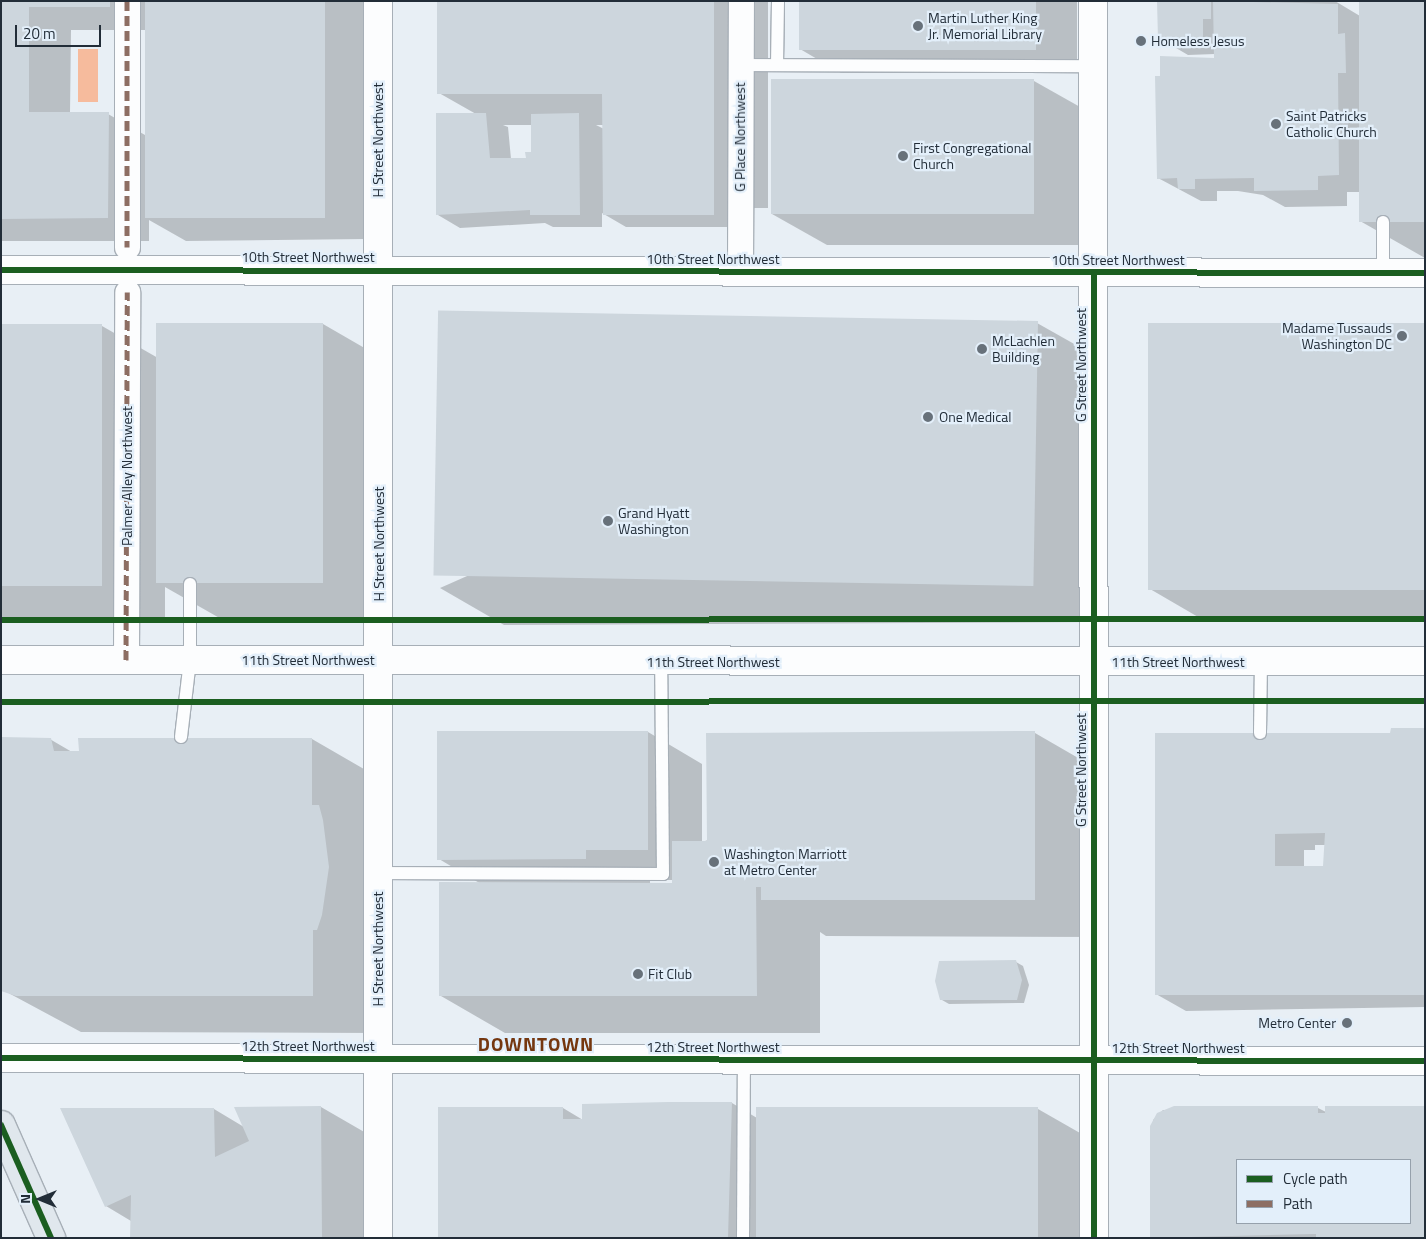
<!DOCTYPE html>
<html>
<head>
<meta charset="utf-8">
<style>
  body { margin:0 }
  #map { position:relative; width:1426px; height:1239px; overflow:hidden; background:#e8eff5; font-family:"Titillium Web",sans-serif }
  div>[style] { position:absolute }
  .water>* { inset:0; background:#f6bb9d; transform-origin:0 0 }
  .shadow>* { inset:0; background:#0003 }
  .building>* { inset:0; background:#cdd6dd; transform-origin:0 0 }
  .roads { filter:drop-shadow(1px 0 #a7afb7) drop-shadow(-1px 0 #a7afb7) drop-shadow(0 1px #a7afb7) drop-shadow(0 -1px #a7afb7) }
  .lane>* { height:12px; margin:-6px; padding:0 6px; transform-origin:6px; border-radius:6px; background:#fcfdfe }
  .street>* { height:25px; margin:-12.5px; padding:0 12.5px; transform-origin:12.5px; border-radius:12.5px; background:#fcfdfe }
  .secondary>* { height:28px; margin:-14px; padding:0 14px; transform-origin:14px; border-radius:14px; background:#fcfdfe }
  .primary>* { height:28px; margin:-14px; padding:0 14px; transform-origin:14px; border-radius:14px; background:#e0e7ed }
  .quiet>* { height:5px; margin-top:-2.5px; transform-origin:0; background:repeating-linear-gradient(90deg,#8d6e63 0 10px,transparent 0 15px) }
  .cycleway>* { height:6px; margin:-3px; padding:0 3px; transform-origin:3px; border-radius:3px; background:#1b5e20 }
  .dots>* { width:14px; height:14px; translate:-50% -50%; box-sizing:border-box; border:2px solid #e3effa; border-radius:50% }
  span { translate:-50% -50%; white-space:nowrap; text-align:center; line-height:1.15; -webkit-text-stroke:4.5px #e3effa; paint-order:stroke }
  .poi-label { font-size:14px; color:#222d38 }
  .left { translate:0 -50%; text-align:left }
  .right { translate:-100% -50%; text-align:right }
  .street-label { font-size:14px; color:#222d38 }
  .district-label { font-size:19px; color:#75370f; font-weight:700; letter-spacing:1px }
  .frame { position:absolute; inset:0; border:2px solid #222d38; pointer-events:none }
  .legend { position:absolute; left:1236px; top:1159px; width:175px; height:65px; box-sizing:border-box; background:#e3effa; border:1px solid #96a1ac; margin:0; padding:6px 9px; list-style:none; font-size:15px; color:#222d38 }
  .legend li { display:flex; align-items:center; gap:10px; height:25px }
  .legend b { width:25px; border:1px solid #96a1ac }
  .north { position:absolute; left:15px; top:1174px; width:50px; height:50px; -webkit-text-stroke:4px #e3effa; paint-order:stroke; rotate:270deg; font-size:14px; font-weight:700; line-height:20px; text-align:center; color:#222d38 }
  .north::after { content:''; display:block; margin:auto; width:18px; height:22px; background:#222d38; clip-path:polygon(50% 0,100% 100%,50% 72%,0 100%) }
  .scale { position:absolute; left:15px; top:25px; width:86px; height:22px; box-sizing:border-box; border:2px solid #222d38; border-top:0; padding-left:6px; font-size:15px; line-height:18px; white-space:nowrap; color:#222d38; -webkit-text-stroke:4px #e3effa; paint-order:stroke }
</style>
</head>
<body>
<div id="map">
  <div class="water">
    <div style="left:78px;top:49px;width:20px;height:53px"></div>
  </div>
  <div class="shadow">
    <div style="clip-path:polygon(evenodd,1px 1px,366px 1px,366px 239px,186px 241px,149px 220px,149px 241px,1px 241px,1px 1px,71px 30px,146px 30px,145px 135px,108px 114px,70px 114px,71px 30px)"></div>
    <div style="clip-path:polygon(evenodd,439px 1px,768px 1px,768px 208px,736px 208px,736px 227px,626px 227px,602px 213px,602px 227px,553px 227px,545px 223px,460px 228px,438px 215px,476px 114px,439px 93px,439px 1px,503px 125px,532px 125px,532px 153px,527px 159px,511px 159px,508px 127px,503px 125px,439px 1px,596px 125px,604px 125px,604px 129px,596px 125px)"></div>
    <div style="clip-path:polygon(800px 1px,1077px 1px,1077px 73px,841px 73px,800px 49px)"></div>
    <div style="clip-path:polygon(1158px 1px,1335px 1px,1360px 16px,1425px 1px,1425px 258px,1360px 221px,1360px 192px,1347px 192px,1347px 206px,1285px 207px,1263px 195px,1238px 191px,1217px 191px,1217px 201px,1201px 201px,1158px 178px,1162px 77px,1215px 59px,1215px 54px,1188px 55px,1159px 38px)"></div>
    <div style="clip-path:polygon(772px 81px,1034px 81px,1089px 112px,1089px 245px,827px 245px,772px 214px)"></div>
    <div style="clip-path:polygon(1037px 323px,1092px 354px,1099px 622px,504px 625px,440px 588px)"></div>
    <div style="clip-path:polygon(323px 324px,387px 361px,389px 620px,223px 620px,165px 587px,165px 622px,1px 622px,1px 325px,102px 326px,158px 358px,158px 325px)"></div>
    <div style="clip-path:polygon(1425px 324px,1425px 621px,1205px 621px,1150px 589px)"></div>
    <div style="clip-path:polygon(evenodd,1425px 729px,1425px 1007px,1186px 1011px,1156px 994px,1156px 734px,1392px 736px,1425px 729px,1315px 845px,1326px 845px,1324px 867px,1304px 867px,1304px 850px,1315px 850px,1315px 845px)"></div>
    <div style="clip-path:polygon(evenodd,648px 732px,702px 764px,702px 842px,1035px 733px,1099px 770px,1099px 937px,826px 936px,820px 932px,820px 1033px,505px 1033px,441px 996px,481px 884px,439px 859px,648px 732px,650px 880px,673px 880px,673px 884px,650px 884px,650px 880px)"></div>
    <div style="clip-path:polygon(48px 738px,72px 752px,312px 739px,376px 776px,392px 905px,377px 1033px,81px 1032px,1px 989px)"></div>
    <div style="clip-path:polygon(1016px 962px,1023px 966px,1029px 985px,1024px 1003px,949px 1004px,942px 1000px)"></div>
    <div style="clip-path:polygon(732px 1103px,757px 1118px,1038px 1109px,1108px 1149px,1108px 1238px,439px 1238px,439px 1108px,563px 1108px,583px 1120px,583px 1106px)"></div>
    <div style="clip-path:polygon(321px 1107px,385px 1144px,386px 1238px,131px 1238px,131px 1221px,106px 1206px,214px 1109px,244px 1127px,236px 1108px)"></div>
    <div style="clip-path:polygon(evenodd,1318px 1108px,1326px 1112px,1425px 1108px,1425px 1238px,1151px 1238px,1153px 1120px,1163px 1110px,1318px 1108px,1237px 1160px,1410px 1160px,1410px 1223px,1237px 1223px,1237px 1160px)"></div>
  </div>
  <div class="building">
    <div style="clip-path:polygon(1px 1px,110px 1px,110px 7px,29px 7px,29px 112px,109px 112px,108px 218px,1px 219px)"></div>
    <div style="left:145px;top:1px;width:180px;height:217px"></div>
    <div style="clip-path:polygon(437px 1px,714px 1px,714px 215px,603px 215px,602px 94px,437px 94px)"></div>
    <div style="left:799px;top:1px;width:237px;height:49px"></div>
    <div style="clip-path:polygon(1157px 1px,1211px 1px,1211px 19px,1203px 19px,1203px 38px,1158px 39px)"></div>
    <div style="clip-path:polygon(1213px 1px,1338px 4px,1338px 34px,1345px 33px,1346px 73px,1338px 73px,1339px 175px,1318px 176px,1318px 190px,1254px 191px,1254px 178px,1195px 179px,1195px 189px,1178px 189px,1177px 178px,1157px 179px,1155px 76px,1160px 76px,1160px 56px,1214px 58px)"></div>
    <div style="left:1359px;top:1px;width:66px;height:221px"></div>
    <div style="left:771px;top:79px;width:263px;height:135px"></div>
    <div style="clip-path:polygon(436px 113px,486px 113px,490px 158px,526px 158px,525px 152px,531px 152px,531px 114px,579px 113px,580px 215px,530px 215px,530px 210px,436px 215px)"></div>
    <div style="left:1038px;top:321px;width:265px;height:600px;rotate:91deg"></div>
    <div style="left:323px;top:323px;width:260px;height:167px;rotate:90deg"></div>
    <div style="left:1148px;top:323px;width:277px;height:267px"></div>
    <div style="left:1px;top:324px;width:101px;height:262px"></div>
    <div style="clip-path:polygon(evenodd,1391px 728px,1425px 728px,1425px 995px,1155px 995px,1155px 733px,1390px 733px,1391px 728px,1325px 833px,1323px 866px,1275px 866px,1275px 834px,1325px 833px)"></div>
    <div style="clip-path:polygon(437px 731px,648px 731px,648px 850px,586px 850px,586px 859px,437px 860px)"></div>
    <div style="clip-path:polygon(1035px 731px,1035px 900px,761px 900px,761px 887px,756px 887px,757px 996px,439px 996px,439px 882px,672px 883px,672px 841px,707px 841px,706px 733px)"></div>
    <div style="clip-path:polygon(1px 737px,51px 738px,54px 751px,79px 751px,78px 738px,312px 738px,312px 805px,319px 805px,323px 820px,329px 867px,322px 915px,317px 930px,313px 930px,313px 996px,16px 996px,1px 991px)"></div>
    <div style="clip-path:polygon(1016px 960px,1022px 980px,1017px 1000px,940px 1000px,935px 981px,939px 961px)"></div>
    <div style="clip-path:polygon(668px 1102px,732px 1102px,728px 1238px,438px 1238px,438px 1107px,563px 1107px,563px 1119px,582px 1119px,582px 1104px)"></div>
    <div style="clip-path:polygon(321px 1106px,322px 1237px,130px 1238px,131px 1195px,105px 1207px,60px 1108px,214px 1108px,215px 1157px,249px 1141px,234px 1107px)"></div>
    <div style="clip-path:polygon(evenodd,1174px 1106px,1318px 1106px,1318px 1113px,1325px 1113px,1325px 1106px,1425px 1106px,1425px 1238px,1316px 1238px,1316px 1234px,1150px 1238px,1150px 1126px,1157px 1113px,1174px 1106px,1237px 1160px,1410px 1160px,1410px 1223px,1237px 1223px,1237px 1160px)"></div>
    <div style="left:756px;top:1107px;width:282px;height:131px"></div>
  </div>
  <div class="roads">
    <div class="lane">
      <div style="left:740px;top:65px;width:353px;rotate:0.2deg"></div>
      <div style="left:777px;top:65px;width:64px;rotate:-89.1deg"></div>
      <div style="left:1383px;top:222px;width:51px;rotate:90deg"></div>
      <div style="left:1260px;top:733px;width:71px;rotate:-89.2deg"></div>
      <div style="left:181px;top:737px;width:78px;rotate:-83.3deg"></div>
      <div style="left:190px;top:660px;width:76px;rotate:-90deg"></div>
      <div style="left:378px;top:873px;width:285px;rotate:0.2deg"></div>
      <div style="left:663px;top:874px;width:212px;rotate:-90.5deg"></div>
      <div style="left:743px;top:1238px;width:178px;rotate:-89.7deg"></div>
    </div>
    <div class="street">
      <div style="left:127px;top:1px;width:246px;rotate:90deg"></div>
      <div style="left:740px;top:272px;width:271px;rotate:-89.8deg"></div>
      <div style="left:126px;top:660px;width:368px;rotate:-89.8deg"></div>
    </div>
    <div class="secondary">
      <div style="left:378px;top:1px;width:1237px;rotate:90deg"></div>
      <div style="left:1093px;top:1px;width:1237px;rotate:89.95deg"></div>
      <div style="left:1px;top:270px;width:1424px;rotate:0.12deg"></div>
      <div style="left:1px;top:660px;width:1424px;rotate:0.04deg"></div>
      <div style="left:1px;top:1058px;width:1424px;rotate:0.12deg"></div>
    </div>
    <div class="primary">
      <div style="left:1px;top:1125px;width:124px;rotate:66.1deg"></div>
    </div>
  </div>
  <div class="quiet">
    <div style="left:127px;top:1px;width:246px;rotate:90deg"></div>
    <div style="left:126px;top:660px;width:368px;rotate:-89.8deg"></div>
  </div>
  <div class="cycleway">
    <div style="left:1px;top:270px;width:1424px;rotate:0.12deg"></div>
    <div style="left:1px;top:620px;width:1424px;rotate:-0.04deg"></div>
    <div style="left:1px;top:702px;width:1424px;rotate:-0.04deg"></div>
    <div style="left:1px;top:1058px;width:1424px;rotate:0.12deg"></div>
    <div style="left:1px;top:1125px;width:124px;rotate:66.1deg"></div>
    <div style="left:1094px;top:1238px;width:966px;rotate:-90deg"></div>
  </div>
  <div class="dots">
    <div style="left:918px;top:26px;background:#67717a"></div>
    <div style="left:1141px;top:41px;background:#67717a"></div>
    <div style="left:1276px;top:124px;background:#67717a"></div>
    <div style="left:903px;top:156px;background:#67717a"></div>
    <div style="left:1402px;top:336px;background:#67717a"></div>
    <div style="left:982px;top:349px;background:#67717a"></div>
    <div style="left:928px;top:417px;background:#67717a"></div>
    <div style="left:608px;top:521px;background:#67717a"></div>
    <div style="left:714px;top:862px;background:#67717a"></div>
    <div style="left:638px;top:974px;background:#67717a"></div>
    <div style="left:1347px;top:1023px;background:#67717a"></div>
  </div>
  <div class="poi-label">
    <span class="left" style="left:928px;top:26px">Martin Luther King<br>Jr. Memorial Library</span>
    <span class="left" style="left:1151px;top:41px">Homeless Jesus</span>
    <span class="left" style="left:1286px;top:124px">Saint Patricks<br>Catholic Church</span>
    <span class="left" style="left:913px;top:156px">First Congregational<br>Church</span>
    <span class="right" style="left:1392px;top:336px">Madame Tussauds<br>Washington DC</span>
    <span class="left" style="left:992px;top:349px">McLachlen<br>Building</span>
    <span class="left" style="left:939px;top:417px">One Medical</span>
    <span class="left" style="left:618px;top:521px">Grand Hyatt<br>Washington</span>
    <span class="left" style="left:724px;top:862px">Washington Marriott<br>at Metro Center</span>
    <span class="left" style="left:648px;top:974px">Fit Club</span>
    <span class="right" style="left:1336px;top:1023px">Metro Center</span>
  </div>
  <div class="street-label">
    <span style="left:740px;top:137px;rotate:-90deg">G Place Northwest</span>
    <span style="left:378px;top:140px;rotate:-90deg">H Street Northwest</span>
    <span style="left:308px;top:257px">10th Street Northwest</span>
    <span style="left:713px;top:259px">10th Street Northwest</span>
    <span style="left:1118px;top:260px">10th Street Northwest</span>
    <span style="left:1081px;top:365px;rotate:-90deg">G Street Northwest</span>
    <span style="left:127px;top:476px;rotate:-90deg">Palmer Alley Northwest</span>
    <span style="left:379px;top:544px;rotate:-90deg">H Street Northwest</span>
    <span style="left:308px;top:660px">11th Street Northwest</span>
    <span style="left:713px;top:662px">11th Street Northwest</span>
    <span style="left:1178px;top:662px">11th Street Northwest</span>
    <span style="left:1081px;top:770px;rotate:-90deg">G Street Northwest</span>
    <span style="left:378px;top:949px;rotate:-90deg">H Street Northwest</span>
    <span style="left:308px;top:1046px">12th Street Northwest</span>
    <span style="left:713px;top:1047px">12th Street Northwest</span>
    <span style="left:1178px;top:1048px">12th Street Northwest</span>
  </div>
  <div class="district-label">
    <span style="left:536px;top:1044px">DOWNTOWN</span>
  </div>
  <div class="frame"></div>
  <ul class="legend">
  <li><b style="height:6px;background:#1b5e20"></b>Cycle path</li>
  <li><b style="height:6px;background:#8d6e63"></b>Path</li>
  </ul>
  <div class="north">N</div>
  <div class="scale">20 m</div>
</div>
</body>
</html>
